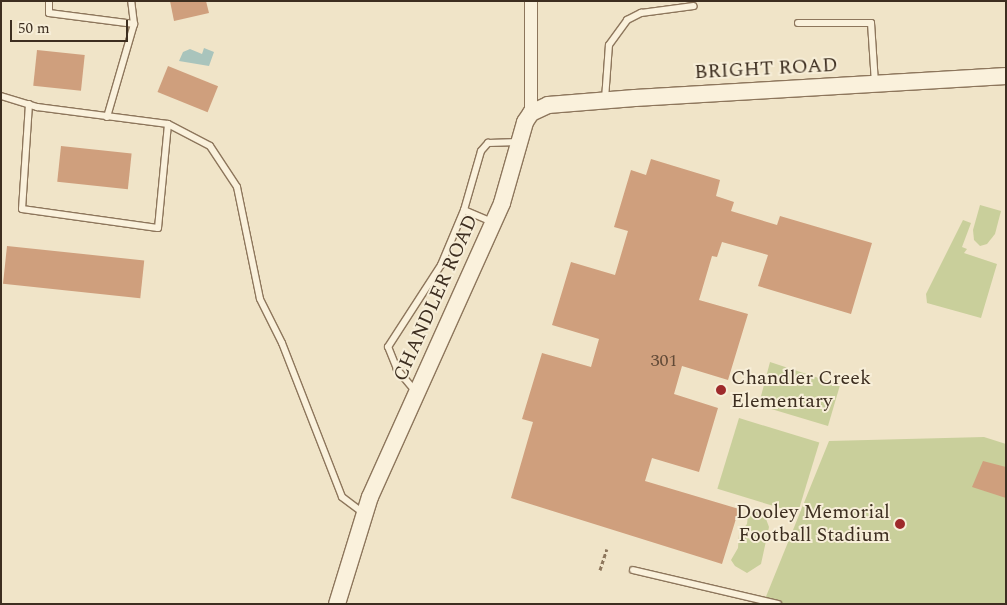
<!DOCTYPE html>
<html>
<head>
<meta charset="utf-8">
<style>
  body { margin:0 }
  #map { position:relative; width:1007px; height:605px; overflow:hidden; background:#f0e4c8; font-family:Spectral,serif }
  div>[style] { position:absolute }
  .green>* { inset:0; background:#c9cf9b; transform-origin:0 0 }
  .water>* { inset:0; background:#a9c4bc }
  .building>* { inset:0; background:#cf9f7d; transform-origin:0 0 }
  .path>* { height:3px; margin-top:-1.5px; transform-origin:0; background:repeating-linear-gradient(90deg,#8d765c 0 4px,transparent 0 6.5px) }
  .roads { filter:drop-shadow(1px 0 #8d765c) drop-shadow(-1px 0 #8d765c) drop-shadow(0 1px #8d765c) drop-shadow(0 -1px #8d765c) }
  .service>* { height:6px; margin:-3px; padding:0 3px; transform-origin:3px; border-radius:3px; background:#faf1dc }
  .minor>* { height:12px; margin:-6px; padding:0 6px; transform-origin:6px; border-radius:6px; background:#faf1dc }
  .tertiary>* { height:16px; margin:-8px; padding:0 8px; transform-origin:8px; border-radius:8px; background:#faf1dc }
  .dots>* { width:14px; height:14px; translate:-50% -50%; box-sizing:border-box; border:2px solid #f7eed8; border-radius:50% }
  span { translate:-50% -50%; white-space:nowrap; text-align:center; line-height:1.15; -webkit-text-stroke:4px #f7eed8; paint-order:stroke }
  .number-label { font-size:18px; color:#624a37 }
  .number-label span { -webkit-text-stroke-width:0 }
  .street-label { font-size:20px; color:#3d2e20 }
  .poi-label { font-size:20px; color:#3d2e20 }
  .left { translate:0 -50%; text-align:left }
  .right { translate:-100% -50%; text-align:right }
  .frame { position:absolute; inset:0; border:2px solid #3d2e20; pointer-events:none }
  .scale { position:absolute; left:10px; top:20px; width:118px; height:22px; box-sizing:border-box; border:2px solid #3d2e20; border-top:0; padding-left:6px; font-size:15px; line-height:18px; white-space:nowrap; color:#3d2e20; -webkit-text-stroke:4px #f7eed8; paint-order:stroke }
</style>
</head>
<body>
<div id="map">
  <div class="green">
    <div style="clip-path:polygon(980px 205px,1001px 211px,995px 234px,987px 244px,980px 246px,974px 240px,973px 230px)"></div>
    <div style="clip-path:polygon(963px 220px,971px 223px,962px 247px,967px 249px,964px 253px,997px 264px,981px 318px,927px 303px,926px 294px)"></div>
    <div style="clip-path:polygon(770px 362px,840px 385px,828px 426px,768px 408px,761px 396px)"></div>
    <div style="left:739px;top:418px;width:84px;height:74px;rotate:17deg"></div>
    <div style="clip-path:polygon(984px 437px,1006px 444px,1006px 604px,763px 604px,829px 441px)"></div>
    <div style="clip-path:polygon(755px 510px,763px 511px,769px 527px,761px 564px,747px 573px,735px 566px,731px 560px,738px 548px,739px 534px,747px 524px,748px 515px)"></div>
  </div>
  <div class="water">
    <div style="clip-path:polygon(204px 48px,214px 52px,209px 66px,179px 61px,183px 52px,190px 49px,202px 54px)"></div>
  </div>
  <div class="building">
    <div style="clip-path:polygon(170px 1px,206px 1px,209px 13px,174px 21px)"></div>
    <div style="left:37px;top:50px;width:48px;height:36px;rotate:6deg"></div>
    <div style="left:168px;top:66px;width:54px;height:28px;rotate:22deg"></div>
    <div style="left:61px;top:146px;width:71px;height:36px;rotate:6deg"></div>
    <div style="clip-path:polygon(651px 159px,720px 180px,716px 196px,734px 202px,731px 211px,777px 225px,780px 216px,872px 243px,851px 314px,758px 286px,768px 255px,722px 242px,717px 257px,712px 256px,699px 300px,748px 314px,728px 380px,682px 366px,674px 394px,718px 408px,699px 472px,652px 458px,645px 481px,739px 509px,722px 564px,511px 498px,533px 422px,522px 419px,542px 353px,591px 367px,599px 339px,552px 325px,571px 262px,615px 275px,628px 231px,614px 227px,631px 170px,646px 175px)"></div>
    <div style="left:7px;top:246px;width:138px;height:38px;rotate:6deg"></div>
    <div style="clip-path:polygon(983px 461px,1006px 467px,1006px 498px,972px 487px)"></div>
  </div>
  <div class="path">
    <div style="left:600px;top:570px;width:22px;rotate:-72deg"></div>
  </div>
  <div class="roads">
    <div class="service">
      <div style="left:49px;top:1px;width:12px;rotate:90deg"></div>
      <div style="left:49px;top:13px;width:86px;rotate:7.4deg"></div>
      <div style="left:798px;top:23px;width:73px"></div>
      <div style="left:871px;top:23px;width:60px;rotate:86.2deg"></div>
      <div style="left:1px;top:96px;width:38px;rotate:17deg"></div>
      <div style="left:37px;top:107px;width:132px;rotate:7.4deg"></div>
      <div style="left:168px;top:124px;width:47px;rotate:27.6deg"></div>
      <div style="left:210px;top:146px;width:49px;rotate:56.6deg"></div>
      <div style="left:237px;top:187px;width:114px;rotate:78.4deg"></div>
      <div style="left:260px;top:299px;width:49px;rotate:63.4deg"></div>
      <div style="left:282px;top:343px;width:165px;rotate:68.7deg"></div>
      <div style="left:342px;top:497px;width:26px;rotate:37deg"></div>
      <div style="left:605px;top:99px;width:54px;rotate:-85.8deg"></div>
      <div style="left:609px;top:45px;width:31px;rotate:-54deg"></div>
      <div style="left:627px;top:20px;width:16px;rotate:-27deg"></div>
      <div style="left:641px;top:13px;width:53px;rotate:-7.5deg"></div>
      <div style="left:29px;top:104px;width:105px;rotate:93.8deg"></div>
      <div style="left:22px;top:209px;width:137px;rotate:8deg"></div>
      <div style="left:158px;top:228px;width:104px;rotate:-84.5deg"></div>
      <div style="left:107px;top:117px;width:97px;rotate:-73.8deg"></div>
      <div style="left:134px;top:24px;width:23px;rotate:-97deg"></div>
      <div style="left:464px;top:210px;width:30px;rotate:23deg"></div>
      <div style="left:416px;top:392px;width:30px;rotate:-130deg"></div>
      <div style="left:397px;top:369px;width:24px;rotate:-112deg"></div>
      <div style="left:388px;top:347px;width:98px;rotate:-57.1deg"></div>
      <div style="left:441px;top:265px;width:60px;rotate:-67.3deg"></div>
      <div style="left:464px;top:210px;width:61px;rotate:-73.9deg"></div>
      <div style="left:481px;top:151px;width:11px;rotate:-49deg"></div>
      <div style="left:488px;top:143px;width:31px;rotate:-2deg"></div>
      <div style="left:633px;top:570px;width:149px;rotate:13.2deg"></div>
    </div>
    <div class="minor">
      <div style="left:531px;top:113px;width:112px;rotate:-90deg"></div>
    </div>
    <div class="tertiary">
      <div style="left:337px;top:604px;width:112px;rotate:-72.9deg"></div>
      <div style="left:370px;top:497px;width:322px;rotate:-65.8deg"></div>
      <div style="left:502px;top:203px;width:84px;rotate:-74.1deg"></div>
      <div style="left:525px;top:122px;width:11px;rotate:-56deg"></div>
      <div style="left:531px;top:113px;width:19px;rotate:-25deg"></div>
      <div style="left:548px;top:105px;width:87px;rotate:-4.6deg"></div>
      <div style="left:635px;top:98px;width:372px;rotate:-3.4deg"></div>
    </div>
  </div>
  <div class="dots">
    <div style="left:721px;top:390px;background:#9e2a2b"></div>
    <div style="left:900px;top:524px;background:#9e2a2b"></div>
  </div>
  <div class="number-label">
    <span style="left:664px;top:361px">301</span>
  </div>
  <div class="street-label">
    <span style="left:766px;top:69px;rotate:-3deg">BRIGHT ROAD</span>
    <span style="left:436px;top:298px;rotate:-66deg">CHANDLER ROAD</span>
  </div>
  <div class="poi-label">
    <span class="left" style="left:731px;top:390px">Chandler Creek<br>Elementary</span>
    <span class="right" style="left:890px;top:524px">Dooley Memorial<br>Football Stadium</span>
  </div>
  <div class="frame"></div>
  <div class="scale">50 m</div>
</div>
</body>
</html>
